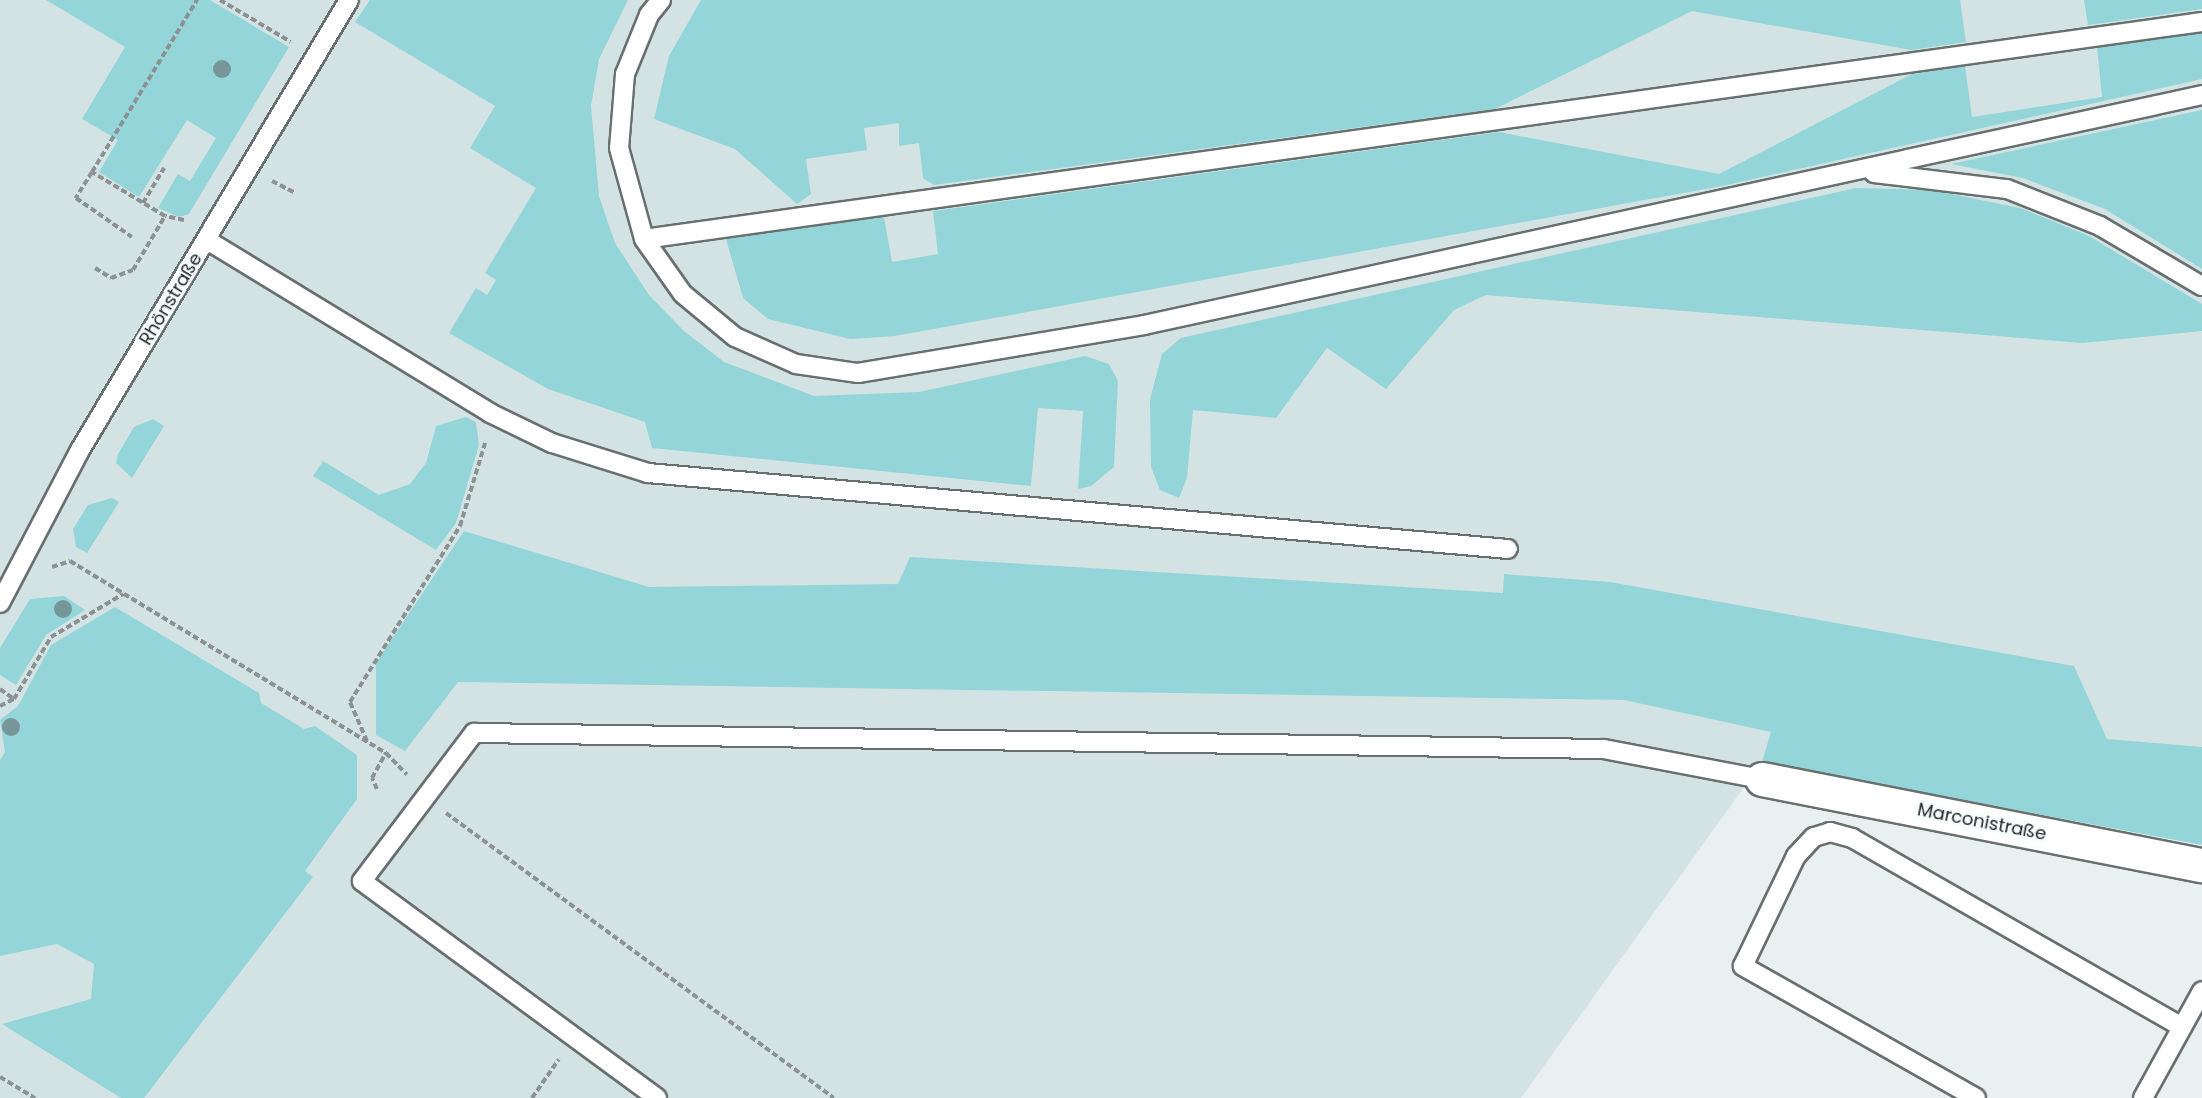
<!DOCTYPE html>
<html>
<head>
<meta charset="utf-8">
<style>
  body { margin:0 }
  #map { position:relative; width:2202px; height:1098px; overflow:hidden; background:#e8f0f0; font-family:Poppins,sans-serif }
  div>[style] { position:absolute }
  .built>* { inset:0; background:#d3e3e4 }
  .green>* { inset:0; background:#94d5d9 }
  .path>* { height:4px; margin-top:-2px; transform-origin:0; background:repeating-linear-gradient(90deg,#8c9191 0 6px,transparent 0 9px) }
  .roads { filter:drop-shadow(2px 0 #686f6f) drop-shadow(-2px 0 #686f6f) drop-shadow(0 2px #686f6f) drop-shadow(0 -2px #686f6f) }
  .service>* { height:18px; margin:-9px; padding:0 9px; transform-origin:9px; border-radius:9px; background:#fff }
  .minor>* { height:33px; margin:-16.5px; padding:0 16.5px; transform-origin:16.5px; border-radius:16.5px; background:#fff }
  .trees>* { width:18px; height:18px; margin:-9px; border-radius:50%; background:#779698 }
  span { translate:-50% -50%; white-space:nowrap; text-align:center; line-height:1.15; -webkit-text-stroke:6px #f6fdfd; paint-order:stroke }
  .street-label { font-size:18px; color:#232626 }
</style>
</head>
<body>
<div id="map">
  <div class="built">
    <div style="clip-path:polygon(0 0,2202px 0,2202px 845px,1762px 762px,1521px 1098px,0 1098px)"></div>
  </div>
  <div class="green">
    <div style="clip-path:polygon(46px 0,210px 0,289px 47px,189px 214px,179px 217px,158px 208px,178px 174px,190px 181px,216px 138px,187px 120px,139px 197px,99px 172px,118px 140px,82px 119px,125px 47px)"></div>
    <div style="clip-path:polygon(370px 0,628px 0,599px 59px,591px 106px,599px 196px,615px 243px,649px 295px,684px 331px,724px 362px,814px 396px,919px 392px,1085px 356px,1109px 364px,1118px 381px,1114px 467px,1091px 486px,1078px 489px,1083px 411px,1038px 408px,1031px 486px,652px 448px,645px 422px,548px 389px,449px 333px,476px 288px,487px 295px,496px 280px,485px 273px,536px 188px,470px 148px,495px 106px,355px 22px)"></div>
    <div style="clip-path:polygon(701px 0,1960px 0,1966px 42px,1911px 50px,1692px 11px,1495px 109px,934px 185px,923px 178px,919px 143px,899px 146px,899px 123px,864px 128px,867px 150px,806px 159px,811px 194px,797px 204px,735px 149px,654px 119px,669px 56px)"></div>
    <div style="clip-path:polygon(2084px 0,2202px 0,2202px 9px,2088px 25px)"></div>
    <div style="clip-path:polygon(2202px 33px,2202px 79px,1722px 186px,895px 336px,850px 339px,768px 319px,743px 298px,726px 239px,884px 217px,892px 262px,938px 254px,933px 211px,1499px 132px,1719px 174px,1912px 74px,1965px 66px,1972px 117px,2102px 97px,2097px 47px)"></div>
    <div style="clip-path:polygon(2202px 110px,2202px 269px,2105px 209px,2023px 178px,1951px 164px)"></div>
    <div style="clip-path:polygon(1856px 188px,1932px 190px,2020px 208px,2089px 236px,2202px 304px,2202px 331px,2083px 343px,1486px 295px,1454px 310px,1386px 389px,1327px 348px,1276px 418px,1193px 410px,1187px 478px,1179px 498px,1160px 490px,1151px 467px,1150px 399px,1162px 354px,1181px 338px)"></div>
    <div style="clip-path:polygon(466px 417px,476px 422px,479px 445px,456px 523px,436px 550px,313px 476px,323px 461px,379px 495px,410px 484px,426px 463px,436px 426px)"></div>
    <div style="clip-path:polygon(153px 419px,164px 426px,132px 478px,116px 463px,118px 454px,134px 427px)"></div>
    <div style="clip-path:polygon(112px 498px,119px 502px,87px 553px,76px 547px,73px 529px,88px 505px)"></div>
    <div style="clip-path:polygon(464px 531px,649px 587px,898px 584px,910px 557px,1503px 593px,1504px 574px,1610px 582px,2074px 666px,2107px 739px,2202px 747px,2202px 845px,1762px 762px,1771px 732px,1624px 700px,458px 682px,405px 751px,376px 735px,376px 663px)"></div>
    <div style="clip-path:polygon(64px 596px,85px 610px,46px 635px,16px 685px,0 675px,0 648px,30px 599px)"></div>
    <div style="clip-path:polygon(115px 607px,259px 693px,261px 703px,304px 729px,315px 726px,357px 755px,357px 799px,305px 871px,313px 877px,144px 1098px,121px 1098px,2px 1024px,91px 999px,94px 964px,57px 944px,0 956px,0 760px,5px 752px,0 720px,18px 706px,51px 645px)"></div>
  </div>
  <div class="path">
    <div style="left:220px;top:0;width:82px;rotate:30.6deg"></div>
    <div style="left:92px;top:172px;width:31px;rotate:122deg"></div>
    <div style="left:76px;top:198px;width:68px;rotate:34.9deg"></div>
    <div style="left:272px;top:181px;width:25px;rotate:27deg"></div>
    <div style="left:143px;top:203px;width:41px;rotate:-59deg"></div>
    <div style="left:184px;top:220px;width:19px;rotate:-168deg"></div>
    <div style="left:165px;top:216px;width:85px;rotate:-148.9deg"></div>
    <div style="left:92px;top:172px;width:202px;rotate:-58.6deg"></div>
    <div style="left:95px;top:268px;width:19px;rotate:32deg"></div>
    <div style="left:111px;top:278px;width:23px;rotate:-20deg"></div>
    <div style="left:133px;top:270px;width:63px;rotate:-59.3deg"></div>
    <div style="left:52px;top:567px;width:19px;rotate:-18deg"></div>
    <div style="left:70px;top:561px;width:370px;rotate:31.3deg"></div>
    <div style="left:386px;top:753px;width:30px;rotate:46deg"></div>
    <div style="left:0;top:689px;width:17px;rotate:36deg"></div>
    <div style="left:0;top:706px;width:16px;rotate:-27deg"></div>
    <div style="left:14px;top:699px;width:72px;rotate:-59.2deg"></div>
    <div style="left:51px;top:637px;width:84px;rotate:-30.8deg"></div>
    <div style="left:367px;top:741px;width:43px;rotate:-113.6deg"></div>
    <div style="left:350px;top:702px;width:208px;rotate:-58deg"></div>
    <div style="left:460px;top:526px;width:87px;rotate:-73.2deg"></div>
    <div style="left:377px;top:789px;width:12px;rotate:-114deg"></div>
    <div style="left:372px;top:778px;width:29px;rotate:-61deg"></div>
    <div style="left:446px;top:813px;width:481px;rotate:36.3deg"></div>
    <div style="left:0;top:1077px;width:41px;rotate:31deg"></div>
    <div style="left:532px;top:1098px;width:47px;rotate:-55.3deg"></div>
  </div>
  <div class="roads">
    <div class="service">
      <div style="left:661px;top:0;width:19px;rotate:129deg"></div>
      <div style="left:649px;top:15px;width:64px;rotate:112.1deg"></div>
      <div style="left:625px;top:74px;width:74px;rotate:94.6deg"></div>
      <div style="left:619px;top:148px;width:94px;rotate:74.6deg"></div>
      <div style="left:644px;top:239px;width:67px;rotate:54.7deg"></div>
      <div style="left:683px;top:294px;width:67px;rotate:39.6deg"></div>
      <div style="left:735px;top:337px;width:67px;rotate:23.9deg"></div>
      <div style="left:796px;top:364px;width:63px;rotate:8.3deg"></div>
      <div style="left:858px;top:373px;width:290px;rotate:-9.5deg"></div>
      <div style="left:1144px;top:325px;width:1083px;rotate:-12.26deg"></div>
      <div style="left:1874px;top:173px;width:134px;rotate:6.9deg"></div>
      <div style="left:2007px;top:189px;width:100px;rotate:21.7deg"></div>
      <div style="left:2100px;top:226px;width:118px;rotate:30.5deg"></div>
      <div style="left:644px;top:239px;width:1573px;rotate:-7.93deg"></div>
      <div style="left:207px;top:240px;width:332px;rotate:31.4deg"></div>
      <div style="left:490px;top:413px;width:69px;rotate:25.8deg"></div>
      <div style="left:552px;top:443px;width:101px;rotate:17.4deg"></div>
      <div style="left:648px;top:473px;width:863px;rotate:5.05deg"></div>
      <div style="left:0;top:603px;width:173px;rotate:-62.4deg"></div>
      <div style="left:80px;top:450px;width:524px;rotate:-59.13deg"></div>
      <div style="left:657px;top:1098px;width:366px;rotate:-143.7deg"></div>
      <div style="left:362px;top:881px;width:186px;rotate:-52.9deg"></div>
      <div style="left:474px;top:733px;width:1130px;rotate:0.81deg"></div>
      <div style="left:1604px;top:749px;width:161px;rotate:10.8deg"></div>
      <div style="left:1976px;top:1098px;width:268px;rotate:-150.5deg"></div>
      <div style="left:1743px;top:966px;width:122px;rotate:-64.3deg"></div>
      <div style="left:1796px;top:856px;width:26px;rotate:-47deg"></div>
      <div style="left:1814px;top:837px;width:17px;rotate:-17deg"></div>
      <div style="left:1830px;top:832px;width:23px;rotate:15deg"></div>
      <div style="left:1852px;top:838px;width:378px;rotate:29.8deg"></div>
      <div style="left:2143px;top:1098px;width:122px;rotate:-61.1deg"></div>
    </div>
    <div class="minor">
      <div style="left:1762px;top:779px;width:448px;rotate:11.1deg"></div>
    </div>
  </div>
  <div class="trees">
    <div style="left:222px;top:69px"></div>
    <div style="left:63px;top:609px"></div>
    <div style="left:11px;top:727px"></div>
  </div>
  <div class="street-label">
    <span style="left:171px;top:299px;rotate:-59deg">Rhönstraße</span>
    <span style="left:1982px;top:822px;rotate:11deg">Marconistraße</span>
  </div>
</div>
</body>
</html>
